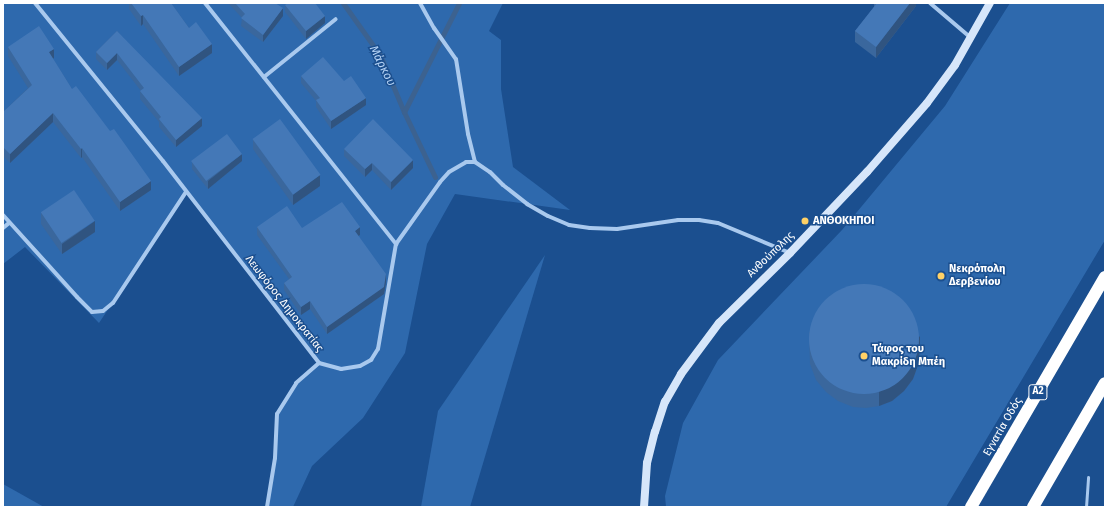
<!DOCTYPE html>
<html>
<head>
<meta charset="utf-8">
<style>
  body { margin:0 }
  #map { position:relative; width:1108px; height:510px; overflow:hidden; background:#1b4f8f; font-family:"Fira Sans",sans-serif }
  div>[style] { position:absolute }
  .green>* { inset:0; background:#2e69ad }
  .stream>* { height:5px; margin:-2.5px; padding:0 2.5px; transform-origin:2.5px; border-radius:2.5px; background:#3c6290 }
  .lane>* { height:3px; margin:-1.5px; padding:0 1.5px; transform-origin:1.5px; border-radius:1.5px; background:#a9c9ee }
  .street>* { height:4px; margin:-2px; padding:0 2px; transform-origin:2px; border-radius:2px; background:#a9c9ee }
  .secondary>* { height:8px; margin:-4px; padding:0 4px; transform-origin:4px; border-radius:4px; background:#d6e6fa }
  .highway>* { height:12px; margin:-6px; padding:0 6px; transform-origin:6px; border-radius:6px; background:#fff }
  .wall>* { inset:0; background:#3a679d }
  .shaded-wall>* { inset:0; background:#305480 }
  .building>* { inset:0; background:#4478b7; transform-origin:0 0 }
  .round { border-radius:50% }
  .dots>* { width:11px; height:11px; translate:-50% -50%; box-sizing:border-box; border:2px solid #1b4f8f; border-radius:50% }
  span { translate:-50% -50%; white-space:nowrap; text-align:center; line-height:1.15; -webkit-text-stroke:3px #1b4f8f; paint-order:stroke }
  .shield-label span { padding:1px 3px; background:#1b4f8f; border:1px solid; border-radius:3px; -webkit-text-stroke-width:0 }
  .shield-label { font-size:10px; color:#fff; font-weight:700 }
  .poi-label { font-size:11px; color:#fff; font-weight:700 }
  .left { translate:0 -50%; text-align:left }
  .street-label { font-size:11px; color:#fff }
  .water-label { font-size:12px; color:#b5d3f5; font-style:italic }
  .frame { position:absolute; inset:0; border:4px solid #fff; pointer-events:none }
</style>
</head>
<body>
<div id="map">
  <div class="green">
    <div style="clip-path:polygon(3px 3px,503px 3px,489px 31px,501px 40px,501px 89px,513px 167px,570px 210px,455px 194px,427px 244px,405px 353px,363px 418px,312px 466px,293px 507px,267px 507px,275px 458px,277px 414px,296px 383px,318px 363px,186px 193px,99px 323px,25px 247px,3px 264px)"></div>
    <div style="clip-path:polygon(1010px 3px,1105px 3px,1105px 240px,946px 507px,666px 507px,665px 496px,683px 423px,718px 360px,842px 230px,945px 106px)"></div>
    <div style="clip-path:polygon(545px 255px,470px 507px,421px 507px,438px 411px)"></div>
    <div style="clip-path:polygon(3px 484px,44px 507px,3px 507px)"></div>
  </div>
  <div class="stream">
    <div style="left:343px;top:3px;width:64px;rotate:54.6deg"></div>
    <div style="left:380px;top:55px;width:62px;rotate:67.2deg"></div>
    <div style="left:435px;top:177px;width:72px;rotate:-115.5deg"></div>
    <div style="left:404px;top:112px;width:122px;rotate:-63.2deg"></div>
  </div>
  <div class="lane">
    <div style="left:1086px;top:507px;width:30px;rotate:-86deg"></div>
  </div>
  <div class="street">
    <div style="left:35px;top:3px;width:203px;rotate:51deg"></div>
    <div style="left:163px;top:161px;width:255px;rotate:52.3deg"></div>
    <div style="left:319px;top:363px;width:23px;rotate:15deg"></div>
    <div style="left:341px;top:369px;width:19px;rotate:-9deg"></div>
    <div style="left:360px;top:366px;width:13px;rotate:-29deg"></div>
    <div style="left:371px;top:360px;width:13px;rotate:-58deg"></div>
    <div style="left:378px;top:349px;width:107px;rotate:-80.3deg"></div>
    <div style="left:396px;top:244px;width:76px;rotate:-54.6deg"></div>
    <div style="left:440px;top:182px;width:13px;rotate:-48deg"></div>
    <div style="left:449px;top:172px;width:20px;rotate:-30deg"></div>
    <div style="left:466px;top:162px;width:9px"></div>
    <div style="left:475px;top:162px;width:18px;rotate:34deg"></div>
    <div style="left:490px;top:172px;width:18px;rotate:45deg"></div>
    <div style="left:503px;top:185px;width:31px;rotate:38deg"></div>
    <div style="left:527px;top:204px;width:24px;rotate:30deg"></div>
    <div style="left:548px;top:216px;width:23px;rotate:23deg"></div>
    <div style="left:569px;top:225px;width:21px;rotate:8deg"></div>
    <div style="left:590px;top:228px;width:27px;rotate:2deg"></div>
    <div style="left:617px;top:229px;width:62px;rotate:-8.4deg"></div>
    <div style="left:678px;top:220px;width:21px"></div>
    <div style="left:699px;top:220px;width:19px;rotate:9deg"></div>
    <div style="left:718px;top:223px;width:78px;rotate:22.6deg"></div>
    <div style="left:205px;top:3px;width:308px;rotate:51.6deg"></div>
    <div style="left:420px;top:3px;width:29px;rotate:61deg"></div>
    <div style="left:434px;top:28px;width:38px;rotate:55deg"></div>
    <div style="left:456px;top:59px;width:76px;rotate:80.9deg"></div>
    <div style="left:468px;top:134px;width:29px;rotate:76deg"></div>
    <div style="left:930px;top:3px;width:54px;rotate:40.5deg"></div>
    <div style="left:264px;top:77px;width:92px;rotate:-38.9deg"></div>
    <div style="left:3px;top:215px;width:110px;rotate:47.9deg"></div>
    <div style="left:77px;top:297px;width:21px;rotate:45deg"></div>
    <div style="left:92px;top:312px;width:11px;rotate:-5deg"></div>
    <div style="left:103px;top:311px;width:13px;rotate:-39deg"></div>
    <div style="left:113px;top:303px;width:133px;rotate:-56.7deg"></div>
    <div style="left:3px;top:228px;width:8px;rotate:-40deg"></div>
    <div style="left:267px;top:507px;width:50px;rotate:-80.7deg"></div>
    <div style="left:275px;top:458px;width:44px;rotate:-87.4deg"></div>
    <div style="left:277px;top:414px;width:36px;rotate:-58deg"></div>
    <div style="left:296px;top:383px;width:30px;rotate:-41deg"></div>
  </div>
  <div class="secondary">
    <div style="left:644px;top:507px;width:44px;rotate:-86.1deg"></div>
    <div style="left:647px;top:463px;width:32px;rotate:-76deg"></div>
    <div style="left:655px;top:432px;width:32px;rotate:-72deg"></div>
    <div style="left:665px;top:402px;width:32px;rotate:-60deg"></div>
    <div style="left:681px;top:374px;width:64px;rotate:-53.3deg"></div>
    <div style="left:719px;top:323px;width:100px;rotate:-44.6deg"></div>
    <div style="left:790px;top:253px;width:112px;rotate:-46.5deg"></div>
    <div style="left:867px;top:172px;width:91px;rotate:-49deg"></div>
    <div style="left:927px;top:103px;width:47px;rotate:-53.6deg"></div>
    <div style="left:955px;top:65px;width:71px;rotate:-60.6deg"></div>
  </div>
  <div class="highway">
    <div style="left:971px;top:507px;width:266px;rotate:-59.8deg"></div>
    <div style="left:1033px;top:507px;width:143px;rotate:-59.9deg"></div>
  </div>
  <div class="wall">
    <div style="clip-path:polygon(129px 3px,171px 3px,189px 28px,212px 53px,179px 76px,143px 24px,141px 26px,129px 9px)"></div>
    <div style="clip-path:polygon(228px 3px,275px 3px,283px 16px,263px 42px,241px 26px,242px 18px)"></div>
    <div style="clip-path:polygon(874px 3px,916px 3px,916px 6px,876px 58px,855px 42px,855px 31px,874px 7px)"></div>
    <div style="clip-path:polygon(285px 5px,325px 23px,306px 39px,285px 12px)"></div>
    <div style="clip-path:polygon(117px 31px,202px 126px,176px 147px,159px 127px,159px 122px,140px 99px,140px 91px,141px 91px,117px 60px,107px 70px,96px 59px,96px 52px)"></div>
    <div style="clip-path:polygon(8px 47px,54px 58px,53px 59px,72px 89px,151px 190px,120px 211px,82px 157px,81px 158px,53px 122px,10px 163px,3px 156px,3px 112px,28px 88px,8px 56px)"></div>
    <div style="clip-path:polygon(301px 76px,344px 81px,366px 105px,331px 129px,316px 107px,316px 101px,301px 83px)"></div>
    <div style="clip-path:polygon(253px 139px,320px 186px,293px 205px,253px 149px)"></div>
    <div style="clip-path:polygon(344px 149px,413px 168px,391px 190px,372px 170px,365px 177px,344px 156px)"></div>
    <div style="clip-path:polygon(242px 161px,208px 189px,192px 169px,192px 162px)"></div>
    <div style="clip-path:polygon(41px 213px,95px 232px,62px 254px,41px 224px)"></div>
    <div style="clip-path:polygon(257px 227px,302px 228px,360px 235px,358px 236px,386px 282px,384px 294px,327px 334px,310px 309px,301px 315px,284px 290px,284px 283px,289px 279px,257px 235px)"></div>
    <div style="clip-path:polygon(809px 332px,920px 349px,918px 365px,913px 379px,904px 391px,892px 401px,879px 406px,866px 408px,853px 407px,838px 401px,826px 392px,816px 380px,810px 364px)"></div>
  </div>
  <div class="shaded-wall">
    <div style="clip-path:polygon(910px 3px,916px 3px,916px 6px,876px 58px,876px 47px)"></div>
    <div style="clip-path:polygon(283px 8px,283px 16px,263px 42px,263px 35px)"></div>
    <div style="clip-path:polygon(143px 15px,143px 24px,141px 26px,141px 16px)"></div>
    <div style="clip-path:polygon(325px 16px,325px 23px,306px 39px,306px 31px)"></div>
    <div style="clip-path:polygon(212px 44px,212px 53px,179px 76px,179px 67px)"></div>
    <div style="clip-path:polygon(54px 49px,54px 58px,49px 61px,49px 52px)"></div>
    <div style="clip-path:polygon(117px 53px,117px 60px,107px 70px,107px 63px)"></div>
    <div style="clip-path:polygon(366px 98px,366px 105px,331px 129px,331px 121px)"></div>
    <div style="clip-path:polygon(53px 113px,53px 122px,10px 163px,10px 154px)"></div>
    <div style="clip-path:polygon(202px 118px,202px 126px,176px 147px,176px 140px)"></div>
    <div style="clip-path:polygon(82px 148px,82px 157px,81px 158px,81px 149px)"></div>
    <div style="clip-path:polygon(242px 154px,242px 161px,208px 189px,208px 181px)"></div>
    <div style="clip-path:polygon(413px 160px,413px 168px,391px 190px,391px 182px)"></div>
    <div style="clip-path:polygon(372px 163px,372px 170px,365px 177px,365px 169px)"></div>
    <div style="clip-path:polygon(320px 175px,320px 186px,293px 205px,293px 194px)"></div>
    <div style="clip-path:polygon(151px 181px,151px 190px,120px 211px,120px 202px)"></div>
    <div style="clip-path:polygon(95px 221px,95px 232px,62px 254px,62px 244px)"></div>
    <div style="clip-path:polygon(360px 227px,360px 235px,355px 238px,355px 231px)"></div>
    <div style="clip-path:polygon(386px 274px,386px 282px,384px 294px,327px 334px,327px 327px)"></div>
    <div style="clip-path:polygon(310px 301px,310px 309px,301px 315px,301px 307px)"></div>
    <div style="clip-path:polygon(920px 336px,920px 349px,918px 365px,913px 379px,904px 391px,892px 401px,879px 406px,879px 392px)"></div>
  </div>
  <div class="building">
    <div style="clip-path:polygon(131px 3px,171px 3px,189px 28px,196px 22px,212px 44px,179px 67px,143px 15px,141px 16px)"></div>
    <div style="clip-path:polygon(235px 3px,275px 3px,283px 8px,263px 35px,241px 18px,245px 14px)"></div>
    <div style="clip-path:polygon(288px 3px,315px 3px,325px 16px,306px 31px,285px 5px)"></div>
    <div style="clip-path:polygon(877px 3px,910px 3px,876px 47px,855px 31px)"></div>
    <div style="clip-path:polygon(39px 26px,54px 49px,49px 52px,72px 89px,76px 86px,110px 131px,114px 129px,151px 181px,120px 202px,82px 148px,81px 149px,53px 113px,10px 154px,3px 147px,3px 112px,32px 85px,8px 47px)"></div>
    <div style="clip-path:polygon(117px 31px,202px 118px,176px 140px,159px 119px,161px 117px,140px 91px,144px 88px,117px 53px,107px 63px,96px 52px)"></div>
    <div style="clip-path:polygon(323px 57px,344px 81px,351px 76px,366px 98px,331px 121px,316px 100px,320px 98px,301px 76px)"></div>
    <div style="left:280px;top:119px;width:69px;height:34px;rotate:54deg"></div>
    <div style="clip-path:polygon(373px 119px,413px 160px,391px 182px,372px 163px,365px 169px,344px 149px)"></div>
    <div style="left:227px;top:134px;width:25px;height:45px;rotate:53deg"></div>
    <div style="left:74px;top:190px;width:37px;height:40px;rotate:56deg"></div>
    <div style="clip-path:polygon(342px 202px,360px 227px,355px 231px,386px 274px,384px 287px,327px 327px,310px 301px,301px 307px,284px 283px,292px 277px,257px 227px,287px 206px,302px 228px)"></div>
    <div class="round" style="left:809px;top:284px;width:110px;height:110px"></div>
  </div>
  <div class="dots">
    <div style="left:805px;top:221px;background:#ffd166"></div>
    <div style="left:941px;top:276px;background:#ffd166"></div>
    <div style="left:864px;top:356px;background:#ffd166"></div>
  </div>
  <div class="shield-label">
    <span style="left:1038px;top:392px">Α2</span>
  </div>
  <div class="poi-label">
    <span class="left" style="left:813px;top:221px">ΑΝΘΟΚΗΠΟΙ</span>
    <span class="left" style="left:949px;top:276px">Νεκρόπολη<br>Δερβενίου</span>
    <span class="left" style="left:872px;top:356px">Τάφος του<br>Μακρίδη Μπέη</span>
  </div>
  <div class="street-label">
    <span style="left:771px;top:255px;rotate:-44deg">Ανθούπολης</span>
    <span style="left:284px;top:304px;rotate:52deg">Λεωφόρος Δημοκρατίας</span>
    <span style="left:1003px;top:427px;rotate:-60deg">Εγνατία Οδός</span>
  </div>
  <div class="water-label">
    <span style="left:382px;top:66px;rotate:63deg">Μάρκου</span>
  </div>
  <div class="frame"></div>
</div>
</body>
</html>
